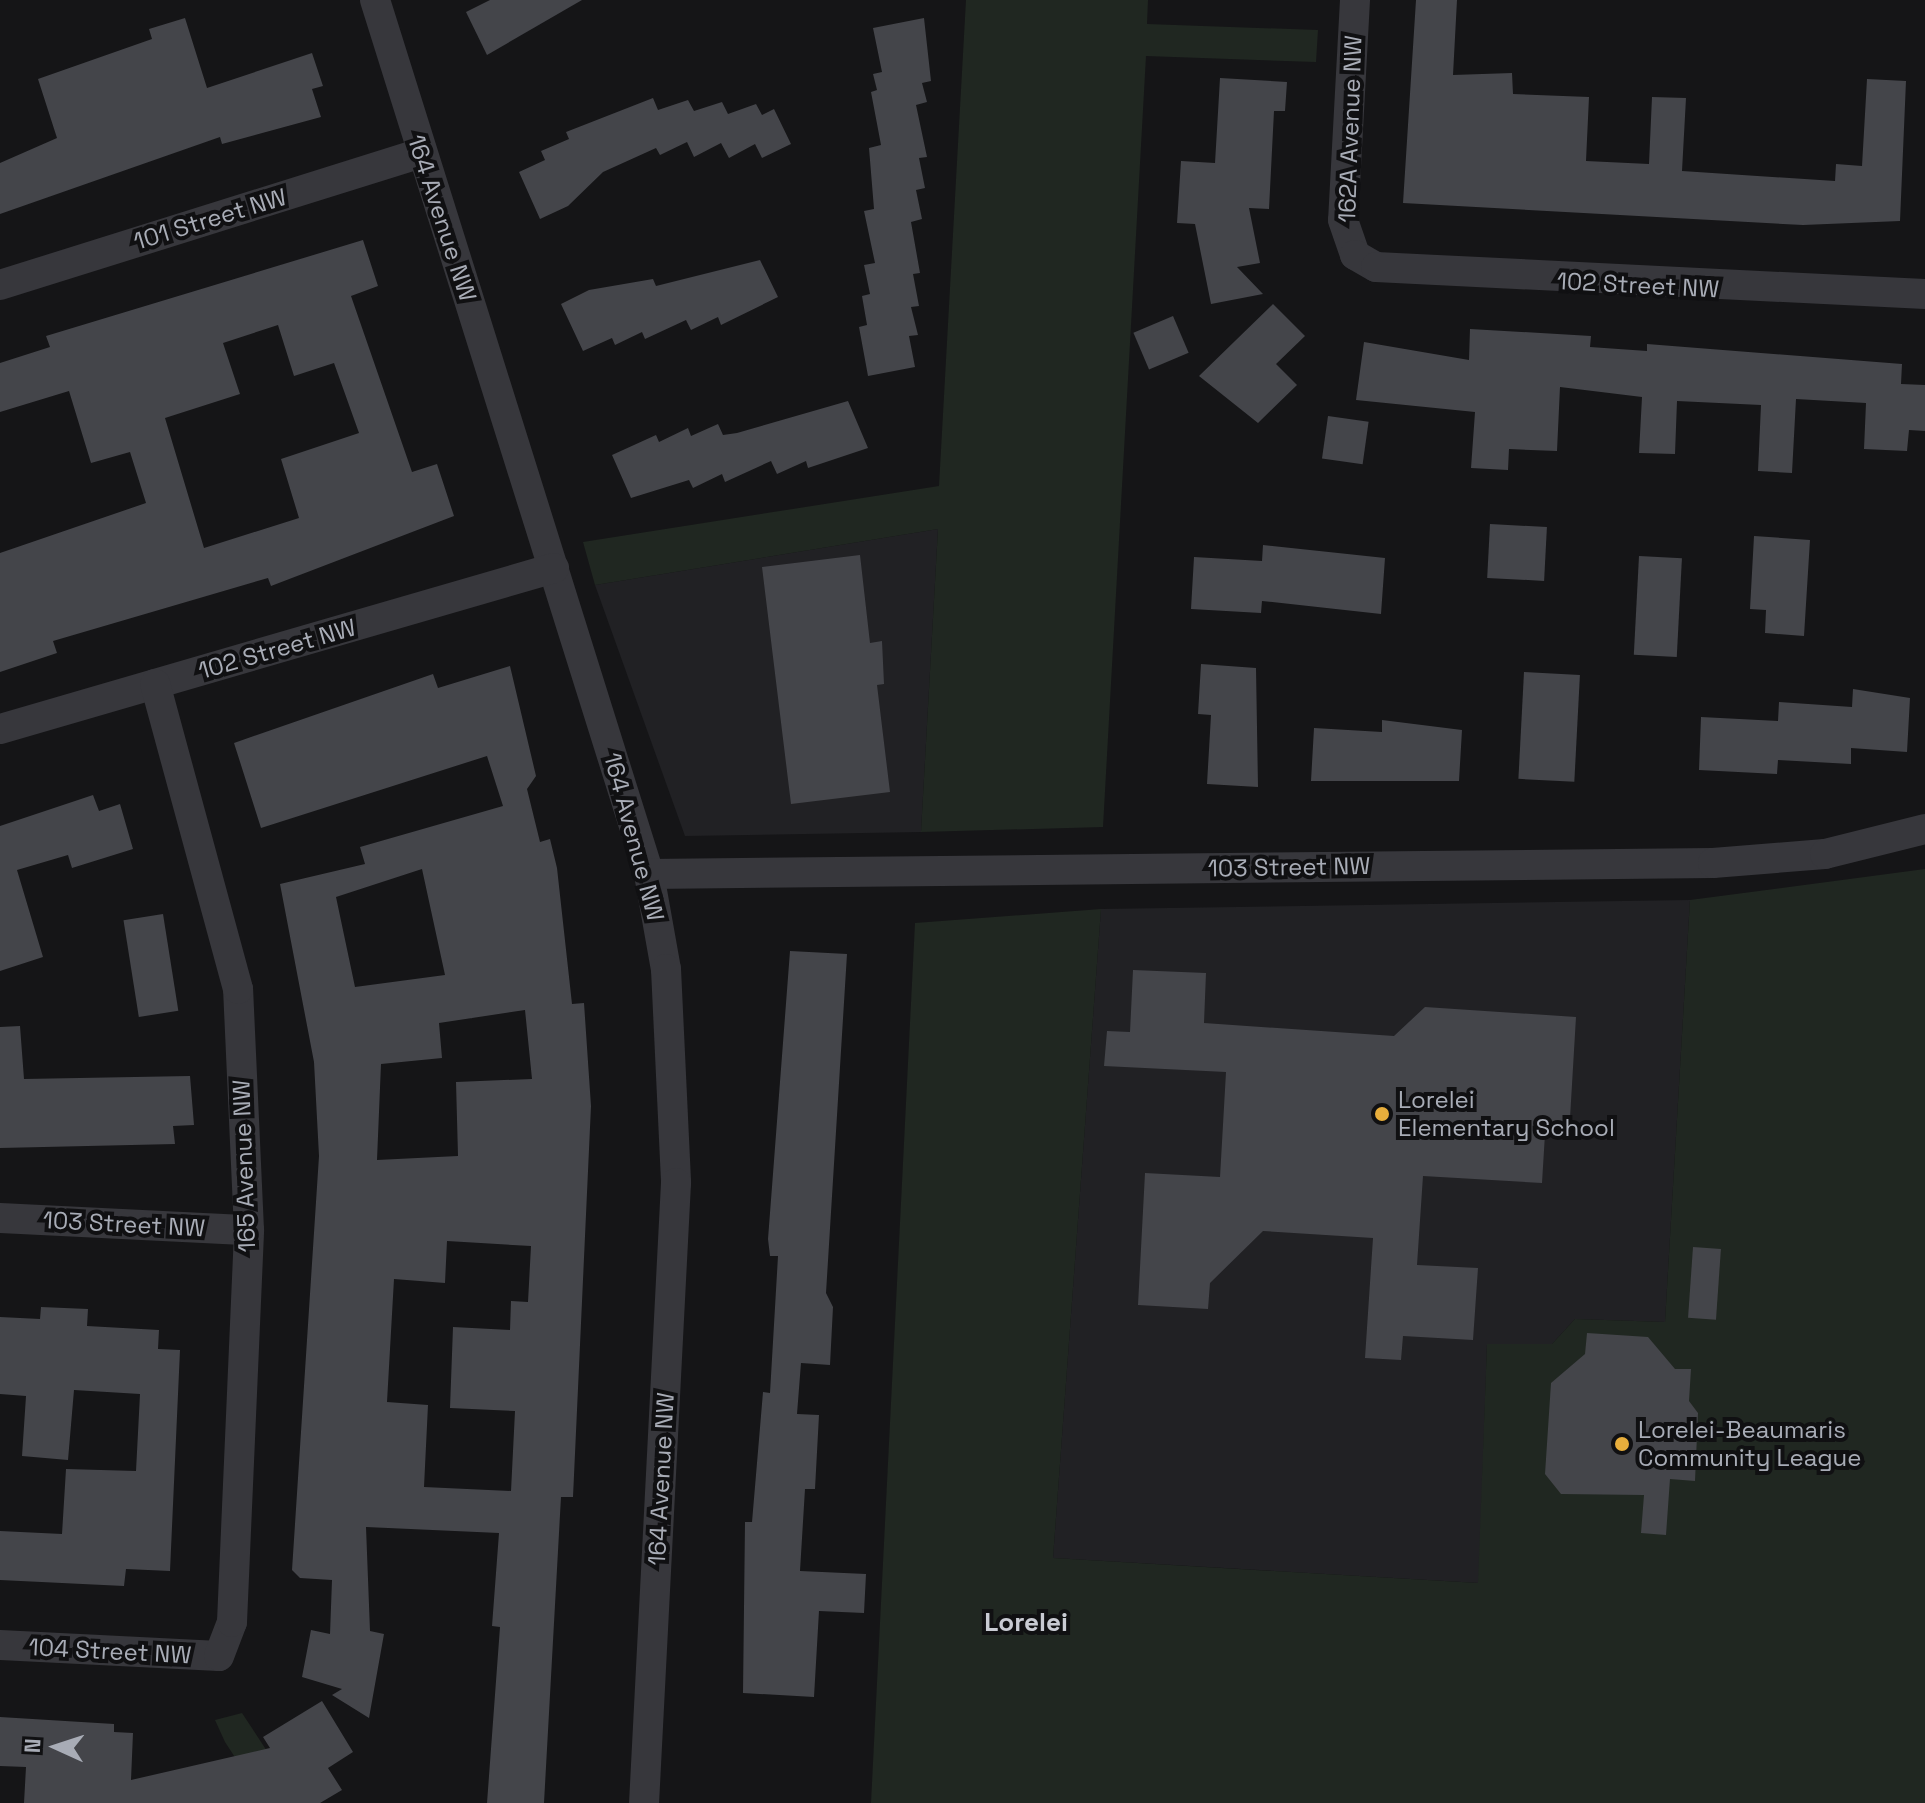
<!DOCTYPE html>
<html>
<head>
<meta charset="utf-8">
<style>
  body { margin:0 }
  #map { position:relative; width:1925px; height:1803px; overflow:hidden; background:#151517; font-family:"Space Grotesk",sans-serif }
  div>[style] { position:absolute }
  .built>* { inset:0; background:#212124 }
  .green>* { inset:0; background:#202721 }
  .building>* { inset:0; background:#44454a; transform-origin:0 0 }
  .street>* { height:30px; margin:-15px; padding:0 15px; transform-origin:15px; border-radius:15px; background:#37373c }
  .dots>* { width:22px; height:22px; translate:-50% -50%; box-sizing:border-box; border:4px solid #101012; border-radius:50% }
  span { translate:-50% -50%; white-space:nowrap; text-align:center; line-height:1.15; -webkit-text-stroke:8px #101012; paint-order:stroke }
  .street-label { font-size:24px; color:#a8acb6 }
  .poi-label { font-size:24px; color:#a8acb6 }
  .left { translate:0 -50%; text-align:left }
  .neighbourhood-label { font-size:26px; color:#c9cbd3; font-weight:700 }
  .north { position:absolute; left:16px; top:1707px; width:80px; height:80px; -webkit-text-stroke:6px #101012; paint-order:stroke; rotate:273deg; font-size:22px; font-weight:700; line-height:32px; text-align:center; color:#a8acb6 }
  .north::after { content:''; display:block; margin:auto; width:28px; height:36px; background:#a8acb6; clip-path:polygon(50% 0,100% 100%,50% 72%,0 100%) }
</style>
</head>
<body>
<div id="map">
  <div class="built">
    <div style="clip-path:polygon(938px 529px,921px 832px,685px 836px,595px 585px)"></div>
    <div style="clip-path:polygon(1690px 900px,1665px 1322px,1575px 1319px,1552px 1344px,1487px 1344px,1479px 1583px,1053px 1558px,1101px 909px)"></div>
  </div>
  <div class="green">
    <div style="clip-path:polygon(966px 0,1148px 0,1147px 24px,1318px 30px,1316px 62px,1146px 56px,1103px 827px,921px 832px,938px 529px,595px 585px,583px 542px,939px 486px)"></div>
    <div style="clip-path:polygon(1925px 869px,1925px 1803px,871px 1803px,915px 923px,1101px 909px,1053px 1558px,1478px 1583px,1487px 1344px,1552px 1344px,1575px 1319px,1665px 1322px,1690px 900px)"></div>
    <div style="clip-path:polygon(242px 1713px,301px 1803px,265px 1803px,225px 1742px,215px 1720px)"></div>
  </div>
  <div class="building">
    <div style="clip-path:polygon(490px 0,582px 0,487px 55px,466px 12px)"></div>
    <div style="clip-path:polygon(1416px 0,1457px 0,1453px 75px,1512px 73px,1513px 94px,1589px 97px,1586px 161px,1649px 164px,1652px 97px,1686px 98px,1682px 171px,1835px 181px,1836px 164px,1862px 166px,1867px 79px,1906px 81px,1900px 221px,1803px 225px,1403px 203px)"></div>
    <div style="clip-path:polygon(185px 18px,207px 88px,312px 53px,323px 86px,312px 89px,321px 117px,222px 144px,220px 137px,0 214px,0 163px,57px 138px,38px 79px,152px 39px,149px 29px)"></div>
    <div style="clip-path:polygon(924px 18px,931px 81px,922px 83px,927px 102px,916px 105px,927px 157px,919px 158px,925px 188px,916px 190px,922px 219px,911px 222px,920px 273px,913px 274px,919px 306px,911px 307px,918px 335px,909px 336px,915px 367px,868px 376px,859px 327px,867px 325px,862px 296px,870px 294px,864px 265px,875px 263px,864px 211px,874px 209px,869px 148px,881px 145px,871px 92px,877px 90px,873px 74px,882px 72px,873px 28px)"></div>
    <div style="clip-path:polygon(1220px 78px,1287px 82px,1285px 111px,1274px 111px,1269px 209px,1249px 208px,1260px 263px,1237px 267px,1263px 294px,1211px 304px,1195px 224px,1177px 223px,1181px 161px,1215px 163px)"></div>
    <div style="clip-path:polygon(653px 98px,658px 110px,688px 100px,694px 111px,722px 102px,728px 114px,756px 104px,762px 115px,774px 109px,791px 144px,762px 158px,755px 144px,729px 158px,721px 143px,694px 157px,687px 142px,660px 155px,656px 148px,603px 172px,568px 206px,540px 219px,519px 172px,545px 160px,541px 151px,569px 139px,566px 132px)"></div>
    <div style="clip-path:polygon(evenodd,363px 240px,378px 286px,351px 296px,412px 472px,437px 464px,454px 516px,271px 586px,268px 578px,53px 641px,57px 653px,0 672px,0 553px,146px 503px,130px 452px,91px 463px,69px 391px,0 412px,0 363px,50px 347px,46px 336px,363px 240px,278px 325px,294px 376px,334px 363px,359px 433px,281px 459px,299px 518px,204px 548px,165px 418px,240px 394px,223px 343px,278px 325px)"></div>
    <div style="clip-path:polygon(760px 260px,778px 297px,721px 325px,718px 317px,691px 330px,686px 320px,645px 339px,642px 332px,615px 345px,612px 338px,583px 351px,561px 304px,589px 290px,653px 279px,656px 286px)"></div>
    <div style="clip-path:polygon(1273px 304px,1305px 336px,1276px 364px,1297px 385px,1258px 423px,1199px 376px)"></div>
    <div style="left:1173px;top:316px;width:40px;height:43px;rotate:67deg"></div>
    <div style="clip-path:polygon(1470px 329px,1591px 336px,1590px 347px,1647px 351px,1647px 344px,1902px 364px,1901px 384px,1925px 385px,1925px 431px,1909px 430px,1907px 451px,1864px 449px,1866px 403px,1796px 399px,1792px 473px,1758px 471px,1761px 405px,1677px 401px,1675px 454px,1639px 453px,1642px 397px,1560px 387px,1557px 451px,1509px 449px,1508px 470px,1471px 468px,1475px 412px,1356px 400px,1364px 342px,1469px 360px)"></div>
    <div style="clip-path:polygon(848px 401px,868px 448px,808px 468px,806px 461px,777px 474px,771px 461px,725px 482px,722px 474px,693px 488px,689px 480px,631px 498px,612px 455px,656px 435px,659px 442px,688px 428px,691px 436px,718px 424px,723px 435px,737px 433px)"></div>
    <div style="left:1328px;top:416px;width:41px;height:43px;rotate:8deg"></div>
    <div style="left:1490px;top:524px;width:57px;height:54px;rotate:3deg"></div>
    <div style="clip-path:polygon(1754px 536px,1810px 540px,1804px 636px,1765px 633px,1766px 610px,1750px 609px)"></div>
    <div style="clip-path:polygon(1263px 545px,1385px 558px,1381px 614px,1262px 601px,1261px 613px,1191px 609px,1194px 557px,1262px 561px)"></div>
    <div style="clip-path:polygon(860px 555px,870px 643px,882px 641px,884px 684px,877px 685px,890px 792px,791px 804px,762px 567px)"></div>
    <div style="left:1639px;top:556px;width:43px;height:99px;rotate:3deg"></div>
    <div style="clip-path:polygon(1201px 664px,1256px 668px,1258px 787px,1207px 784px,1211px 715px,1198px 714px)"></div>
    <div style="clip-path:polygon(evenodd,510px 666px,536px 776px,527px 789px,540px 842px,550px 839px,557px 868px,572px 1004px,584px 1003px,591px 1106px,573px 1497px,561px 1497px,544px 1803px,487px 1803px,500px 1627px,492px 1626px,499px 1533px,366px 1527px,370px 1631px,384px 1634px,369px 1718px,332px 1695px,342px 1689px,302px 1677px,311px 1630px,330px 1634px,332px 1580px,300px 1578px,292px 1570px,319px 1156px,314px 1062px,280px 884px,365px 864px,360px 847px,503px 806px,487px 756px,261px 828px,234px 743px,433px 674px,438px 688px,510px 666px,422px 869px,445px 975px,355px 987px,336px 897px,422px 869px,510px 666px,525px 1010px,532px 1079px,456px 1082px,458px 1156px,377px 1160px,381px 1064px,442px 1058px,439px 1023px,525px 1010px,510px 666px,447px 1241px,531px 1246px,528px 1302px,511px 1301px,510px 1330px,453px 1327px,450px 1408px,515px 1411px,511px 1491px,424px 1487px,428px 1405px,387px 1402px,394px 1279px,445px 1283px,447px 1241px)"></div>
    <div style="left:1524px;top:672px;width:56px;height:107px;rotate:3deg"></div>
    <div style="clip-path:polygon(1853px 689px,1910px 698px,1907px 752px,1851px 748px,1851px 764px,1778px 760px,1777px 774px,1699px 770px,1701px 717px,1778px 721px,1779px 702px,1852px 707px)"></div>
    <div style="clip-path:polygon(1382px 720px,1462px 730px,1459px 781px,1311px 781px,1314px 728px,1382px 732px)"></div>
    <div style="clip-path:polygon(93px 795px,99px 811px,120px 804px,133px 849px,72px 868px,68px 855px,17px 870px,43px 957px,0 971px,0 826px)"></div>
    <div style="left:163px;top:914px;width:98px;height:40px;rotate:81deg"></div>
    <div style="clip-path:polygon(790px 951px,847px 954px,826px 1293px,833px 1307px,830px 1365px,801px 1363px,797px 1414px,819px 1415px,815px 1489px,805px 1489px,800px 1571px,866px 1574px,864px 1613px,819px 1611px,814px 1697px,743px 1693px,745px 1522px,752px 1522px,763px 1392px,770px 1393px,778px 1256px,770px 1256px,768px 1239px)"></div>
    <div style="clip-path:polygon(1133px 970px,1206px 973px,1204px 1023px,1394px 1036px,1425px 1007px,1576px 1017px,1569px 1135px,1545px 1134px,1542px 1183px,1423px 1176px,1417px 1265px,1478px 1268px,1473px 1340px,1403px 1336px,1401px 1360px,1365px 1358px,1373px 1238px,1263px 1231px,1210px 1283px,1208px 1309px,1138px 1305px,1145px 1173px,1220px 1177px,1226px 1072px,1104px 1066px,1107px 1031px,1130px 1032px)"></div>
    <div style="clip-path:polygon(20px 1026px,24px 1079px,190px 1076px,194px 1125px,173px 1126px,175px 1144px,0 1148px,0 1027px)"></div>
    <div style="left:1693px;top:1247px;width:28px;height:71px;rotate:4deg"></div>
    <div style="clip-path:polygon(41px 1307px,88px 1309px,87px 1326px,159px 1330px,158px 1349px,180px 1350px,170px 1571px,126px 1569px,124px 1586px,0 1580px,0 1531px,62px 1534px,66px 1469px,136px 1471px,140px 1394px,74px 1390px,68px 1460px,22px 1456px,26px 1396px,0 1394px,0 1317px,40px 1319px)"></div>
    <div style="clip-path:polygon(1587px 1333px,1648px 1337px,1675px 1369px,1691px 1369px,1689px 1401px,1698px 1413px,1695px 1481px,1670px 1479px,1666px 1535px,1641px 1533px,1644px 1495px,1561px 1494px,1545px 1474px,1551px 1383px,1585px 1354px)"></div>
    <div style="clip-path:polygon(322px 1701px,353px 1752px,328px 1768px,342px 1790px,320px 1803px,24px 1803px,26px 1767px,0 1766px,0 1717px,114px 1724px,114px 1732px,133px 1733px,131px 1780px,270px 1748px,263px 1737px)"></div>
  </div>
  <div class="street">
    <div style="left:375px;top:0;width:916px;rotate:72.59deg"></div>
    <div style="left:649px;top:874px;width:97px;rotate:79.9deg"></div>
    <div style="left:666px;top:969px;width:214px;rotate:87.3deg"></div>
    <div style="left:676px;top:1183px;width:621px;rotate:92.95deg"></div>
    <div style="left:1355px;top:0;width:220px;rotate:93.1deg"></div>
    <div style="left:1343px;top:220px;width:37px;rotate:71deg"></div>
    <div style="left:1355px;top:255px;width:24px;rotate:30deg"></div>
    <div style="left:1376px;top:267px;width:550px;rotate:2.82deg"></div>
    <div style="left:0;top:285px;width:441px;rotate:-17.4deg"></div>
    <div style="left:0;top:729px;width:577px;rotate:-16.2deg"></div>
    <div style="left:649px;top:874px;width:1064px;rotate:-0.59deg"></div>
    <div style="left:1713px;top:863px;width:112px;rotate:-4.6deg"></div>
    <div style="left:1825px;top:854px;width:103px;rotate:-14deg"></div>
    <div style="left:0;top:1218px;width:249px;rotate:2.8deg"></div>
    <div style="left:0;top:1645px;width:219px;rotate:2.9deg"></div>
    <div style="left:219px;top:1656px;width:36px;rotate:-69deg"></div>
    <div style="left:232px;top:1622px;width:392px;rotate:-87.5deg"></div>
    <div style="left:249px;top:1230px;width:241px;rotate:-92.6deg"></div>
    <div style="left:238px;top:989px;width:316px;rotate:-105.2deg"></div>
  </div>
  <div class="dots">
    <div style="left:1382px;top:1114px;background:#e8ae3c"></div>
    <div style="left:1622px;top:1444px;background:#e8ae3c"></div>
  </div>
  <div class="street-label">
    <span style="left:1350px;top:129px;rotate:-88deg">162A Avenue NW</span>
    <span style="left:442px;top:218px;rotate:72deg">164 Avenue NW</span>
    <span style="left:210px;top:219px;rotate:-17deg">101 Street NW</span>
    <span style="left:1638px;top:285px;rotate:3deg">102 Street NW</span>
    <span style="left:277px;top:649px;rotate:-16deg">102 Street NW</span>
    <span style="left:634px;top:837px;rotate:75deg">164 Avenue NW</span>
    <span style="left:1289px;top:867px;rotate:-1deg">103 Street NW</span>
    <span style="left:244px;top:1166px;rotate:-92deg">165 Avenue NW</span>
    <span style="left:124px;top:1224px;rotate:3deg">103 Street NW</span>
    <span style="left:661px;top:1479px;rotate:-87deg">164 Avenue NW</span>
    <span style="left:110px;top:1651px;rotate:3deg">104 Street NW</span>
  </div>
  <div class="poi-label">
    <span class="left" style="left:1398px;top:1114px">Lorelei<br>Elementary School</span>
    <span class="left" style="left:1638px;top:1444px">Lorelei-Beaumaris<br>Community League</span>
  </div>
  <div class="neighbourhood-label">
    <span style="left:1026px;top:1623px">Lorelei</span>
  </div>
  <div class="north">N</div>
</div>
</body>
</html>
